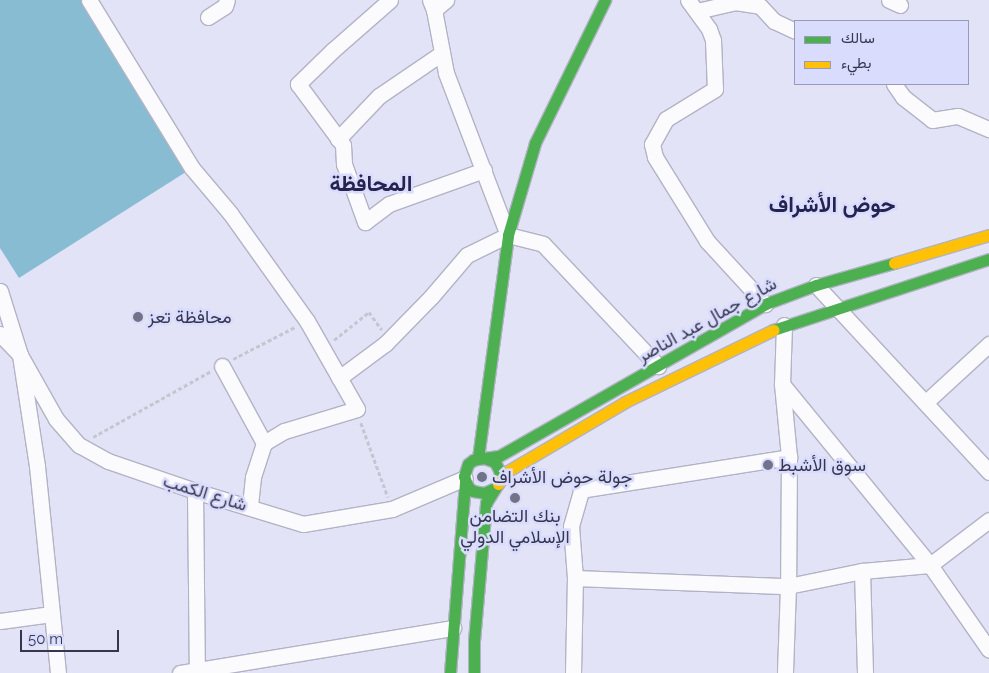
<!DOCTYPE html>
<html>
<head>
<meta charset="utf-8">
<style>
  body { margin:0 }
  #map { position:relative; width:989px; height:673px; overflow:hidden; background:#e2e3f6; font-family:Raleway,Vazirmatn,sans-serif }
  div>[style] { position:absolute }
  .water>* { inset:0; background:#88bcd3 }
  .path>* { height:2.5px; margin-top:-1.25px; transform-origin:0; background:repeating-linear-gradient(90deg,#c5c6d0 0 4px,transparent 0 6.5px) }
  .roads { filter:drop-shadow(1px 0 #b2b3c5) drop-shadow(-1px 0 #b2b3c5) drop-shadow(0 1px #b2b3c5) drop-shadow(0 -1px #b2b3c5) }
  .street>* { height:15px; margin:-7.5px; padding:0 7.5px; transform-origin:7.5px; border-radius:7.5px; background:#fbfbfe }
  .fast>* { height:11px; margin:-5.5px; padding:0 5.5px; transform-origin:5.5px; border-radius:5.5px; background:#4caf50 }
  .slow>* { height:11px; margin:-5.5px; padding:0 5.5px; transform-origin:5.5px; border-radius:5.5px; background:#ffc107 }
  .dots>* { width:14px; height:14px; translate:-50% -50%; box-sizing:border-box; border:2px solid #dadcfe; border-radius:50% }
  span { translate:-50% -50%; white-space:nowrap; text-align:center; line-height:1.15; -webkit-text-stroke:5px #dadcfe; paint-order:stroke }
  .poi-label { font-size:18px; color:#36374e }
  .left { translate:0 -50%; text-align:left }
  .street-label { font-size:18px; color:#36374e }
  .district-label { font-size:22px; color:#25234f; font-weight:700 }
  .legend { position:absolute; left:794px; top:20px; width:175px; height:65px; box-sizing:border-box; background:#dadcfe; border:1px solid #989ab8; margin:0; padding:6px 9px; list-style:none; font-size:15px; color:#36374e }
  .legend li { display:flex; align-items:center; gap:10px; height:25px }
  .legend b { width:25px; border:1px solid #989ab8 }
  .scale { position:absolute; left:20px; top:630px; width:99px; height:22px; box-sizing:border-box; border:2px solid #36374e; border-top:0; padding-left:6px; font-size:15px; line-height:18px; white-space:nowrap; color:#36374e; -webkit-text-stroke:4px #dadcfe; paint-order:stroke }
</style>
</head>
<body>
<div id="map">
  <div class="water">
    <div style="clip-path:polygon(0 0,81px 0,189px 170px,19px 278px,0 248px)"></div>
  </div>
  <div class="path">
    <div style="left:334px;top:340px;width:45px;rotate:-38.7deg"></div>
    <div style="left:369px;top:312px;width:22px;rotate:54deg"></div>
    <div style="left:233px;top:359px;width:70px;rotate:-27.3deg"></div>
    <div style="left:361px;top:423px;width:79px;rotate:70deg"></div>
    <div style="left:93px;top:437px;width:135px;rotate:-29.2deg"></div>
  </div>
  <div class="roads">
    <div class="street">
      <div style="left:89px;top:0;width:197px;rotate:58.5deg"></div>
      <div style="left:192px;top:168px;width:59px;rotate:49.8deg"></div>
      <div style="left:230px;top:213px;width:133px;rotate:54.5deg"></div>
      <div style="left:307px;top:321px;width:101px;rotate:60.4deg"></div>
      <div style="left:357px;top:409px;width:76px;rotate:163.2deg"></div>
      <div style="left:284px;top:431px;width:23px;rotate:149deg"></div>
      <div style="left:264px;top:443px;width:36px;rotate:108deg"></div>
      <div style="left:253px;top:477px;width:30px;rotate:96deg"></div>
      <div style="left:390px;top:0;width:76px;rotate:138.7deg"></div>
      <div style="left:333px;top:50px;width:49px;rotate:135.8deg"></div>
      <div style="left:298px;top:84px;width:76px;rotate:53.6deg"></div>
      <div style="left:343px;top:145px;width:19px;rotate:87deg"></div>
      <div style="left:344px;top:164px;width:62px;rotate:70.1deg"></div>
      <div style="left:365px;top:222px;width:30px;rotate:-37deg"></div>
      <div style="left:389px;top:204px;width:101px;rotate:-19.7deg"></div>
      <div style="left:430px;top:0;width:11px;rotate:68deg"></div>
      <div style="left:434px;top:10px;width:64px;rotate:79.2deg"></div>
      <div style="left:446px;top:73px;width:173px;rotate:69.1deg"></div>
      <div style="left:688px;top:0;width:36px;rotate:54deg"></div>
      <div style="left:709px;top:29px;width:12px;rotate:70deg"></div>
      <div style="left:713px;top:40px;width:49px;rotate:87.7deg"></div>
      <div style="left:715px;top:89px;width:57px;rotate:148.5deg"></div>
      <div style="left:666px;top:119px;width:29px;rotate:119deg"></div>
      <div style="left:652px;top:144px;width:13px;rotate:77deg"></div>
      <div style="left:655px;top:157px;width:99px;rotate:58.2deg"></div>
      <div style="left:707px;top:241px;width:86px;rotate:47.4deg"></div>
      <div style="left:889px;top:0;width:12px;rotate:24deg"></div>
      <div style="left:434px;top:10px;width:16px;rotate:-40deg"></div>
      <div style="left:697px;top:11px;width:39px;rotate:-13deg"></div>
      <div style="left:735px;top:2px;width:25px;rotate:9deg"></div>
      <div style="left:760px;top:6px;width:21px;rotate:47deg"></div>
      <div style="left:774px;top:21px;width:23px;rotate:25deg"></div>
      <div style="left:208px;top:17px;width:20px;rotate:-33deg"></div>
      <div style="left:225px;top:6px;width:6px;rotate:-72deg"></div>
      <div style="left:894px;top:84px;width:16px;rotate:55deg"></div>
      <div style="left:903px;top:97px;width:37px;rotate:38deg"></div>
      <div style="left:932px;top:120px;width:26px;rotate:-9deg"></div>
      <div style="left:958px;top:116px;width:34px;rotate:23deg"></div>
      <div style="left:338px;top:139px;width:59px;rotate:-46.4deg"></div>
      <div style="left:379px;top:96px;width:76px;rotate:-34.3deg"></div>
      <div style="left:816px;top:285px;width:255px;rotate:47.2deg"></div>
      <div style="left:0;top:291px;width:67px;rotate:72.6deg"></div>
      <div style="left:20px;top:355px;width:112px;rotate:81.3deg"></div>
      <div style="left:37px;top:466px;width:208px;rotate:84.2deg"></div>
      <div style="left:784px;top:325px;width:59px;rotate:91.9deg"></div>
      <div style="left:782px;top:384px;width:73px;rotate:84.5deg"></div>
      <div style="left:789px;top:457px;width:129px;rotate:90.4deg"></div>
      <div style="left:788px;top:586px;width:87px;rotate:92deg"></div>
      <div style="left:0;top:334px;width:29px;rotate:46deg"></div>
      <div style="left:20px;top:355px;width:73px;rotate:60.6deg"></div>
      <div style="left:56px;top:419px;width:35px;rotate:49deg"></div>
      <div style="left:79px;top:445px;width:33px;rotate:29deg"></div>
      <div style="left:108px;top:461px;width:92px;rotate:19deg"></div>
      <div style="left:195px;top:491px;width:113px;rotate:17deg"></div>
      <div style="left:303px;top:524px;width:90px;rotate:-9.6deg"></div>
      <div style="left:392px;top:509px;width:79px;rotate:-23deg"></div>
      <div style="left:222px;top:366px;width:88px;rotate:61.4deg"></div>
      <div style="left:339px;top:378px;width:57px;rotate:-36.5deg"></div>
      <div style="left:385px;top:344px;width:66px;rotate:-45.6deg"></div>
      <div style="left:431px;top:297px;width:55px;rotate:-49.4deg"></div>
      <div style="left:467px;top:255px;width:46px;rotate:-26deg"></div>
      <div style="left:508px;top:235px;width:36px;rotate:14deg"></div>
      <div style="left:543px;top:244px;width:168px;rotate:46.7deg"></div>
      <div style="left:782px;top:384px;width:234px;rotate:50.7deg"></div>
      <div style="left:930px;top:565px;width:103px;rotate:55.2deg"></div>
      <div style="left:926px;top:402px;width:86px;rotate:-42.6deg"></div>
      <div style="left:195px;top:491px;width:182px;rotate:89.4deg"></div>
      <div style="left:862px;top:571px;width:102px;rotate:88.3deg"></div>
      <div style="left:575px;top:578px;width:213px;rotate:2.2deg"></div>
      <div style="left:788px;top:586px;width:76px;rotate:-11.5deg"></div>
      <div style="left:862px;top:571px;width:68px;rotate:-5deg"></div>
      <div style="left:930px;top:565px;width:74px;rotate:-37.3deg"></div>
      <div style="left:0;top:621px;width:52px;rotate:-7.7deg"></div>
      <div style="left:180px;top:673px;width:277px;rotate:-9.4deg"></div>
      <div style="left:573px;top:673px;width:95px;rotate:-88.8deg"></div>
      <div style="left:575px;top:578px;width:52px;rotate:-94.4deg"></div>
      <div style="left:571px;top:526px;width:37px;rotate:-74deg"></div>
      <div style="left:581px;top:490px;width:211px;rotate:-9deg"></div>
    </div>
    <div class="fast">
      <div style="left:773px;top:330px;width:227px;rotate:-18.2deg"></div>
      <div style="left:478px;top:458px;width:225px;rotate:-82.3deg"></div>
      <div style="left:508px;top:235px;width:96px;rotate:-73.6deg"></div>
      <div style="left:535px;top:143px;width:159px;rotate:-63.9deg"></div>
      <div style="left:484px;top:458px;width:15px;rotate:-8deg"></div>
      <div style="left:499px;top:456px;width:306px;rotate:-29.7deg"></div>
      <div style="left:765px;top:304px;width:54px;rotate:-20.4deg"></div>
      <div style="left:816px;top:285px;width:81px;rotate:-15.8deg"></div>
      <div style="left:450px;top:673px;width:192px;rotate:-85.5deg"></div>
      <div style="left:474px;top:673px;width:32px;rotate:-90deg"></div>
      <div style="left:474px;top:641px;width:139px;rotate:-85deg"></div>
      <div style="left:486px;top:503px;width:22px;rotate:-58deg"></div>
      <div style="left:498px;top:484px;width:12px;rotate:-81deg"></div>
      <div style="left:500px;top:472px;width:11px;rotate:-117deg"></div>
      <div style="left:495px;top:462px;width:12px;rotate:-160deg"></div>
      <div style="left:484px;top:458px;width:11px;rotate:170deg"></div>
      <div style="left:473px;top:460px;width:6px;rotate:141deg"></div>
      <div style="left:468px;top:464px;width:13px;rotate:108deg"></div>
      <div style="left:464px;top:476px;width:12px;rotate:70deg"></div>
      <div style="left:468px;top:487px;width:6px;rotate:39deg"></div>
      <div style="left:473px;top:491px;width:11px;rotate:10deg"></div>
      <div style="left:484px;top:493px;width:12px;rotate:-24deg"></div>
    </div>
    <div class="slow">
      <div style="left:894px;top:263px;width:99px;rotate:-16.4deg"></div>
      <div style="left:498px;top:484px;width:16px;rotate:-52deg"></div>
      <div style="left:508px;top:471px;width:136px;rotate:-30.5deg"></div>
      <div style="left:625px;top:402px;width:165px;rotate:-25.9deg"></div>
    </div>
  </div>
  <div class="dots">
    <div style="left:138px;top:317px;background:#727389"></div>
    <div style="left:768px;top:465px;background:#727389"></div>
    <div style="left:482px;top:477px;background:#727389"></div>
    <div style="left:515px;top:498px;background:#727389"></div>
  </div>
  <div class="poi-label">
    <span class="left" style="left:148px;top:317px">محافظة تعز</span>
    <span class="left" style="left:778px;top:465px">سوق الأشبط</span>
    <span class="left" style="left:492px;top:477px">جولة حوض الأشراف</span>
    <span style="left:515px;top:527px">بنك التضامن<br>الإسلامي الدولي</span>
  </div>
  <div class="street-label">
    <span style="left:707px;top:320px;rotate:-29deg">شارع جمال عبد الناصر</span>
    <span style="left:205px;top:493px;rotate:17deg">شارع الكمب</span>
  </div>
  <div class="district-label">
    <span style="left:371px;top:184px">المحافظة</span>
    <span style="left:832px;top:205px">حوض الأشراف</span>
  </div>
  <ul class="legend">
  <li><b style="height:6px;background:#4caf50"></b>سالك</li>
  <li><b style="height:6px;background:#ffc107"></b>بطيء</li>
  </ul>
  <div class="scale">50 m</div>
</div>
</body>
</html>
